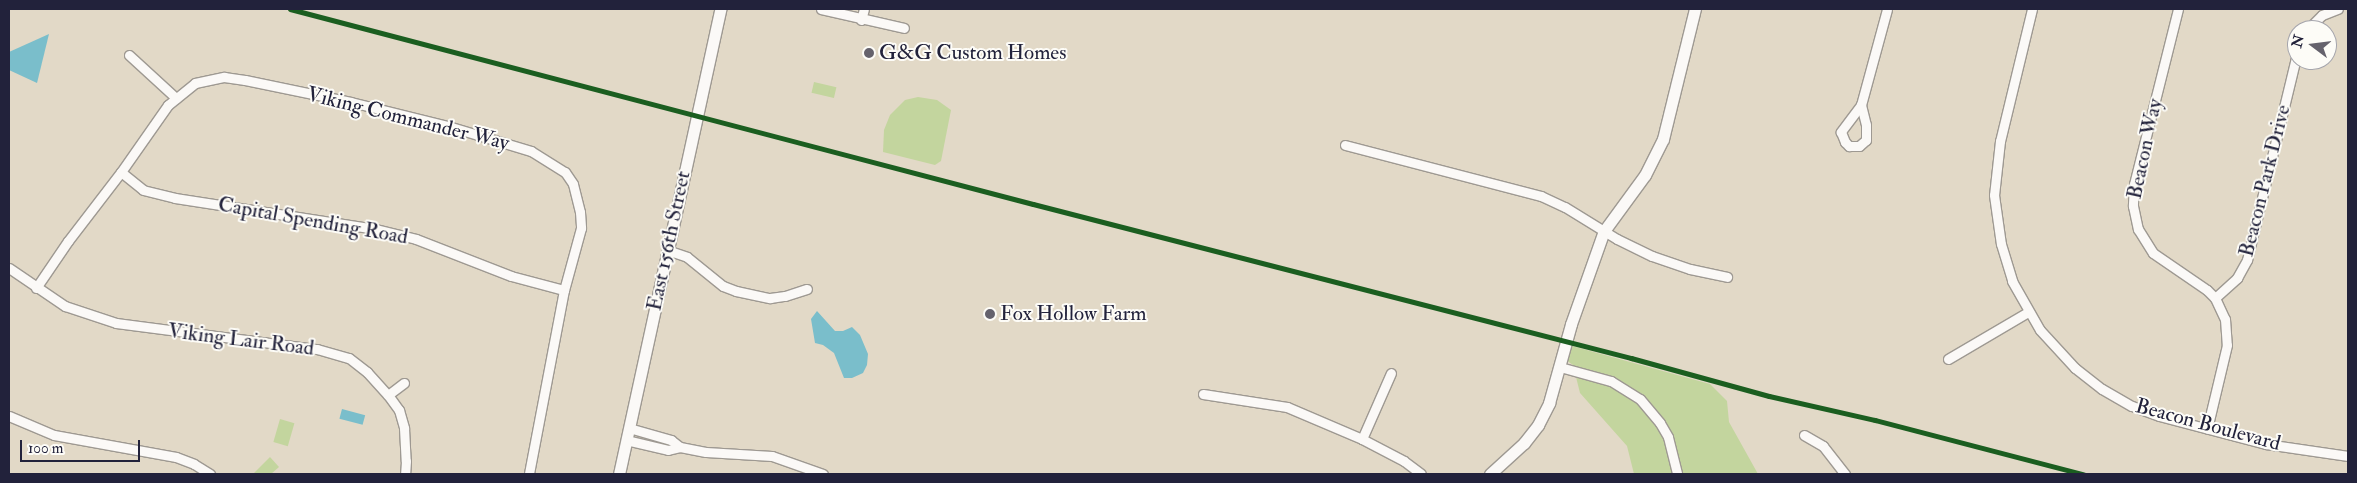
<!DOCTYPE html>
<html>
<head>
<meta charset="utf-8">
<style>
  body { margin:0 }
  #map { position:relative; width:2357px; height:483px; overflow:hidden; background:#e2d9c7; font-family:"IM FELL Double Pica",serif }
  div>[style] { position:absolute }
  .green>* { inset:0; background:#c3d59e; transform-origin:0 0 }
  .water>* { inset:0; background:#7abecb; transform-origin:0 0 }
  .roads { filter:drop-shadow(1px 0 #9e9992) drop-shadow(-1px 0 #9e9992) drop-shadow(0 1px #9e9992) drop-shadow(0 -1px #9e9992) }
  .minor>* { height:9px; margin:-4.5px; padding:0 4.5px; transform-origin:4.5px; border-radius:4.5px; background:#fbf9f7 }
  .tertiary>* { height:11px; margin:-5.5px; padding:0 5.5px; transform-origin:5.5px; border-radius:5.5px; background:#fbf9f7 }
  .cycleway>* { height:5px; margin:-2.5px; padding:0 2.5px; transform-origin:2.5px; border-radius:2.5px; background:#1b5e20 }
  .dots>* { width:14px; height:14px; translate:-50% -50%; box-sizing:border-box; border:2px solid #fdfcf7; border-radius:50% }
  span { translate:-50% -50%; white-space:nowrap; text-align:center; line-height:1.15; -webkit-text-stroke:4px #fdfcf7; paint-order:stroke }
  .poi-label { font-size:21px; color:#22223b }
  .left { translate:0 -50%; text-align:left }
  .street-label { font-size:21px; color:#22223b }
  .frame { position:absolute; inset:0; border:10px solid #22223b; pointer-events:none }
  .north { position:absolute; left:2287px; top:20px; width:50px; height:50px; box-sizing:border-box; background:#fdfcf7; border:1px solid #a5a5ac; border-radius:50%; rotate:285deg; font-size:14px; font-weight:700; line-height:20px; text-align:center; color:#22223b }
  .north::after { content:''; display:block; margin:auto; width:18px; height:22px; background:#65626c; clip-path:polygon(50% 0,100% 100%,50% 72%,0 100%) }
  .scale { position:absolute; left:20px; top:440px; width:120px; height:22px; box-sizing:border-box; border:2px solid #22223b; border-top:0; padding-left:6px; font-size:15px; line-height:18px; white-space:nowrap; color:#22223b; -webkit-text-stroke:4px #fdfcf7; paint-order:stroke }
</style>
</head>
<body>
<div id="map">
  <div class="green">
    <div style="left:814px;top:82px;width:23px;height:11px;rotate:13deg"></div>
    <div style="clip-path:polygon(918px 97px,937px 100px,951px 110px,941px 161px,935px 165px,883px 152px,884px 130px,890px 115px,905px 100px)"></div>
    <div style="clip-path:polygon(1572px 346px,1710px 384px,1727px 401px,1729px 422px,1758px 474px,1634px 474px,1627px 446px,1580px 393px,1573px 365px,1566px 360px)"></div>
    <div style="left:280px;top:419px;width:15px;height:24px;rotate:16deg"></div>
    <div style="clip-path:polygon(270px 457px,279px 467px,271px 474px,253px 474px)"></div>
  </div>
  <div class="water">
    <div style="clip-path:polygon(49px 34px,37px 83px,9px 70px,9px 52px)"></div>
    <div style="clip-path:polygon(817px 311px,835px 331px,843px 331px,852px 327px,860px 335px,868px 354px,867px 365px,863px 373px,852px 378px,844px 378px,834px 353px,823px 345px,815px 343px,811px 319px)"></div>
    <div style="left:342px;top:409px;width:24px;height:10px;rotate:15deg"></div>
  </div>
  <div class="roads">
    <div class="minor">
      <div style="left:821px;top:9px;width:85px;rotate:12.9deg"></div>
      <div style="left:2032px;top:9px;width:136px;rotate:103.6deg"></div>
      <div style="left:2000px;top:141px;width:54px;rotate:96.3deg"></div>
      <div style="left:1994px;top:195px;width:49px;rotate:81.9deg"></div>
      <div style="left:2001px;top:244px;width:39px;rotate:73deg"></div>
      <div style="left:2012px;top:281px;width:56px;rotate:60.3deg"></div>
      <div style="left:2040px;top:330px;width:52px;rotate:47.4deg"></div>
      <div style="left:2075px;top:368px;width:34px;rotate:38deg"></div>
      <div style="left:2102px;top:389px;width:34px;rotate:30deg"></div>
      <div style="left:2132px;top:406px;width:29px;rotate:20deg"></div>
      <div style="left:2159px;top:416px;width:111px;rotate:14.7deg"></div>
      <div style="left:2266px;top:444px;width:83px;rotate:8.3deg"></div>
      <div style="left:2178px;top:9px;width:180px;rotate:104.1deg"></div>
      <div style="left:2134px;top:184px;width:22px;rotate:93deg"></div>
      <div style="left:2133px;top:206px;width:24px;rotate:78deg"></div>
      <div style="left:2138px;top:229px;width:28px;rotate:58deg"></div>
      <div style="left:2153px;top:253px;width:65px;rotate:34.4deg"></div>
      <div style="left:2207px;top:290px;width:11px;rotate:45deg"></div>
      <div style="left:2215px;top:298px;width:23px;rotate:65deg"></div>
      <div style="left:2225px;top:319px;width:26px;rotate:86deg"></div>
      <div style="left:2227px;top:345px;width:86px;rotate:103.4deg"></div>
      <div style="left:861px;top:20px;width:11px;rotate:-75deg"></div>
      <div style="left:2307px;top:30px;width:21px;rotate:-45deg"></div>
      <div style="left:2322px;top:15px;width:17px;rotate:-21deg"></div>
      <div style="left:129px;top:55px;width:64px;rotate:42.5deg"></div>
      <div style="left:1861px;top:105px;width:34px;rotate:127deg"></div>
      <div style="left:1841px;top:132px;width:11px;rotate:68deg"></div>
      <div style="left:1845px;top:142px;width:6px;rotate:45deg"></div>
      <div style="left:1849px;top:146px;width:10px"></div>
      <div style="left:1859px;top:146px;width:9px;rotate:-41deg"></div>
      <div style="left:1866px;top:140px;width:15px;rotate:-90deg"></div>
      <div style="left:1866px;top:125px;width:21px;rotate:-104deg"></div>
      <div style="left:1861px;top:105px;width:99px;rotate:-74.8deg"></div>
      <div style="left:1345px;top:145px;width:203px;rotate:14.6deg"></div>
      <div style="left:1541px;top:196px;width:26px;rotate:25deg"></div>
      <div style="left:1565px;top:207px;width:61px;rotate:31.6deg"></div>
      <div style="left:1617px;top:239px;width:39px;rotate:26deg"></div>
      <div style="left:1652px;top:256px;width:40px;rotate:18.9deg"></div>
      <div style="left:1690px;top:269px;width:38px;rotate:12deg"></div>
      <div style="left:121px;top:172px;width:28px;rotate:39deg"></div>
      <div style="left:143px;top:190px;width:33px;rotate:14deg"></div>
      <div style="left:175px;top:198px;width:203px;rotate:8.8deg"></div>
      <div style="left:376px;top:229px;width:41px;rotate:14deg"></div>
      <div style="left:416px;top:239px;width:102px;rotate:21.3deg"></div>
      <div style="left:511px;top:276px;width:55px;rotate:14.8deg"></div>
      <div style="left:667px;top:250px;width:21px;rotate:19deg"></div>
      <div style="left:687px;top:257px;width:46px;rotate:38.9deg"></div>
      <div style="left:723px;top:286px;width:14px;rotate:21deg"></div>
      <div style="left:736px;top:291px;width:35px;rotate:12deg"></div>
      <div style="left:770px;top:298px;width:15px;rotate:-8deg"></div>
      <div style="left:785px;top:296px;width:23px;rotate:-18deg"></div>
      <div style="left:9px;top:268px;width:68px;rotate:34.2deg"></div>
      <div style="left:65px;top:306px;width:54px;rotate:18.4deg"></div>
      <div style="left:116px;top:323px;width:203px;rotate:7.4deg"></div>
      <div style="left:317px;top:349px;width:33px;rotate:16deg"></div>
      <div style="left:349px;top:358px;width:23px;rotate:38deg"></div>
      <div style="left:367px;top:372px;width:31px;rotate:48deg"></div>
      <div style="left:388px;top:395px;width:19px;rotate:54deg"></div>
      <div style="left:399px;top:410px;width:19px;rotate:74deg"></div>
      <div style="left:404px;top:428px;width:33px;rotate:87deg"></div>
      <div style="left:406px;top:461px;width:13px;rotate:94deg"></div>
      <div style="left:36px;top:288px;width:57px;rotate:-55.8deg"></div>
      <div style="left:68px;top:241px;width:87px;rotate:-52.5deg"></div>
      <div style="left:121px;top:172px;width:82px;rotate:-55deg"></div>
      <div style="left:168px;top:105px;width:35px;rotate:-39deg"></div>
      <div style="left:195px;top:83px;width:30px;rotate:-12deg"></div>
      <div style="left:224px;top:77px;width:21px;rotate:8deg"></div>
      <div style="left:245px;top:80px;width:108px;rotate:11.7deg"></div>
      <div style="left:351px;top:102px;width:100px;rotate:13.9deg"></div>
      <div style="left:448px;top:126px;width:87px;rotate:16.8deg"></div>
      <div style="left:531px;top:151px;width:40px;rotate:32deg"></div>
      <div style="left:565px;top:172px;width:14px;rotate:56deg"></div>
      <div style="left:573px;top:184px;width:29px;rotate:76deg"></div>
      <div style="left:580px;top:212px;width:16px;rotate:86deg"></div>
      <div style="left:581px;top:228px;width:64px;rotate:105.3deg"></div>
      <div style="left:564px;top:290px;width:187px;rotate:100.8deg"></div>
      <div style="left:2215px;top:298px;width:30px;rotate:-42deg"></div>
      <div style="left:2237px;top:278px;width:21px;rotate:-61deg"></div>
      <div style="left:2247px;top:260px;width:212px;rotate:-76.4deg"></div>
      <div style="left:1948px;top:359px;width:93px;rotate:-30.4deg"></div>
      <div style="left:1560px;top:367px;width:53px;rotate:15.4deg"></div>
      <div style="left:1611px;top:381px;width:34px;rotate:32deg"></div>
      <div style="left:1640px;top:399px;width:31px;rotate:50deg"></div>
      <div style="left:1660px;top:423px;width:16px;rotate:60deg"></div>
      <div style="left:1668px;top:437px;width:38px;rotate:76deg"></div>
      <div style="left:1203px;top:394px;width:85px;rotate:8.8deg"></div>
      <div style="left:1287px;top:407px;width:82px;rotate:23.1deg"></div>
      <div style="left:1362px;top:439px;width:47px;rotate:27.6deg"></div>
      <div style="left:1404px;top:461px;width:21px;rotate:37deg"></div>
      <div style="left:388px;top:395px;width:20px;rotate:-37deg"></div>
      <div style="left:9px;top:416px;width:49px;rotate:22.9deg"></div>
      <div style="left:54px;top:435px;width:124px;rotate:10.2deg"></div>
      <div style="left:176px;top:457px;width:19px;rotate:21deg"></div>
      <div style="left:194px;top:464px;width:19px;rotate:32deg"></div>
      <div style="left:629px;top:428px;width:44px;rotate:15.9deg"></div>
      <div style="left:671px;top:440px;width:11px;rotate:38deg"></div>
      <div style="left:1804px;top:435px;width:22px;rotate:30deg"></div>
      <div style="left:1823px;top:446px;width:36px;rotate:52deg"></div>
      <div style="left:1362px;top:439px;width:72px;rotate:-66.3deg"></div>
      <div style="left:626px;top:440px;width:43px;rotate:13.4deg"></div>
      <div style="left:668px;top:450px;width:12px;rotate:-14deg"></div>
      <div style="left:680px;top:447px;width:26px;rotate:11deg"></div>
      <div style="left:706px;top:452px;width:66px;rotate:3.5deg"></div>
      <div style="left:772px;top:456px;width:54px;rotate:19.4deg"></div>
    </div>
    <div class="tertiary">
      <div style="left:619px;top:474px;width:476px;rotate:-77.7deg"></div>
      <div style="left:1490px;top:474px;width:46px;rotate:-42.4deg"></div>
      <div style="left:1524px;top:443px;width:23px;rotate:-52deg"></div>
      <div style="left:1538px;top:425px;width:25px;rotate:-63deg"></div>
      <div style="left:1549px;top:403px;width:82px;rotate:-74.4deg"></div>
      <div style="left:1571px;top:324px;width:99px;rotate:-70.5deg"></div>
      <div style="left:1604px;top:231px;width:69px;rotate:-53.8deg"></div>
      <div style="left:1645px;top:175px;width:40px;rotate:-63.4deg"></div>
      <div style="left:1663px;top:139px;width:134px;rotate:-76.2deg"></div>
    </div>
  </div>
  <div class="cycleway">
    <div style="left:290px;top:9px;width:768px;rotate:14.71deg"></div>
    <div style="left:1033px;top:204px;width:618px;rotate:14.44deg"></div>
    <div style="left:1631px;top:358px;width:143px;rotate:15.4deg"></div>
    <div style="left:1769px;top:396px;width:109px;rotate:12.8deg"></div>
    <div style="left:1875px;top:420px;width:215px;rotate:14.6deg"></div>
  </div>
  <div class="dots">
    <div style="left:869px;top:53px;background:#65626c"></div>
    <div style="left:990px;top:314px;background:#65626c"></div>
  </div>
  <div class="poi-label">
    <span class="left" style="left:879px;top:53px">G&amp;G Custom Homes</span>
    <span class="left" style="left:1000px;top:314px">Fox Hollow Farm</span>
  </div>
  <div class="street-label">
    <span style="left:408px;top:119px;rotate:14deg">Viking Commander Way</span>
    <span style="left:2145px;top:149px;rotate:-78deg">Beacon Way</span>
    <span style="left:2265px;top:181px;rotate:-76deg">Beacon Park Drive</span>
    <span style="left:313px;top:221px;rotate:10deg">Capital Spending Road</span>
    <span style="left:669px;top:241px;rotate:-78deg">East 156th Street</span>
    <span style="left:241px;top:340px;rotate:7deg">Viking Lair Road</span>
    <span style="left:2208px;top:425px;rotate:15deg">Beacon Boulevard</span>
  </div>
  <div class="frame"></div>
  <div class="north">N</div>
  <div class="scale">100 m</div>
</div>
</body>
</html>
